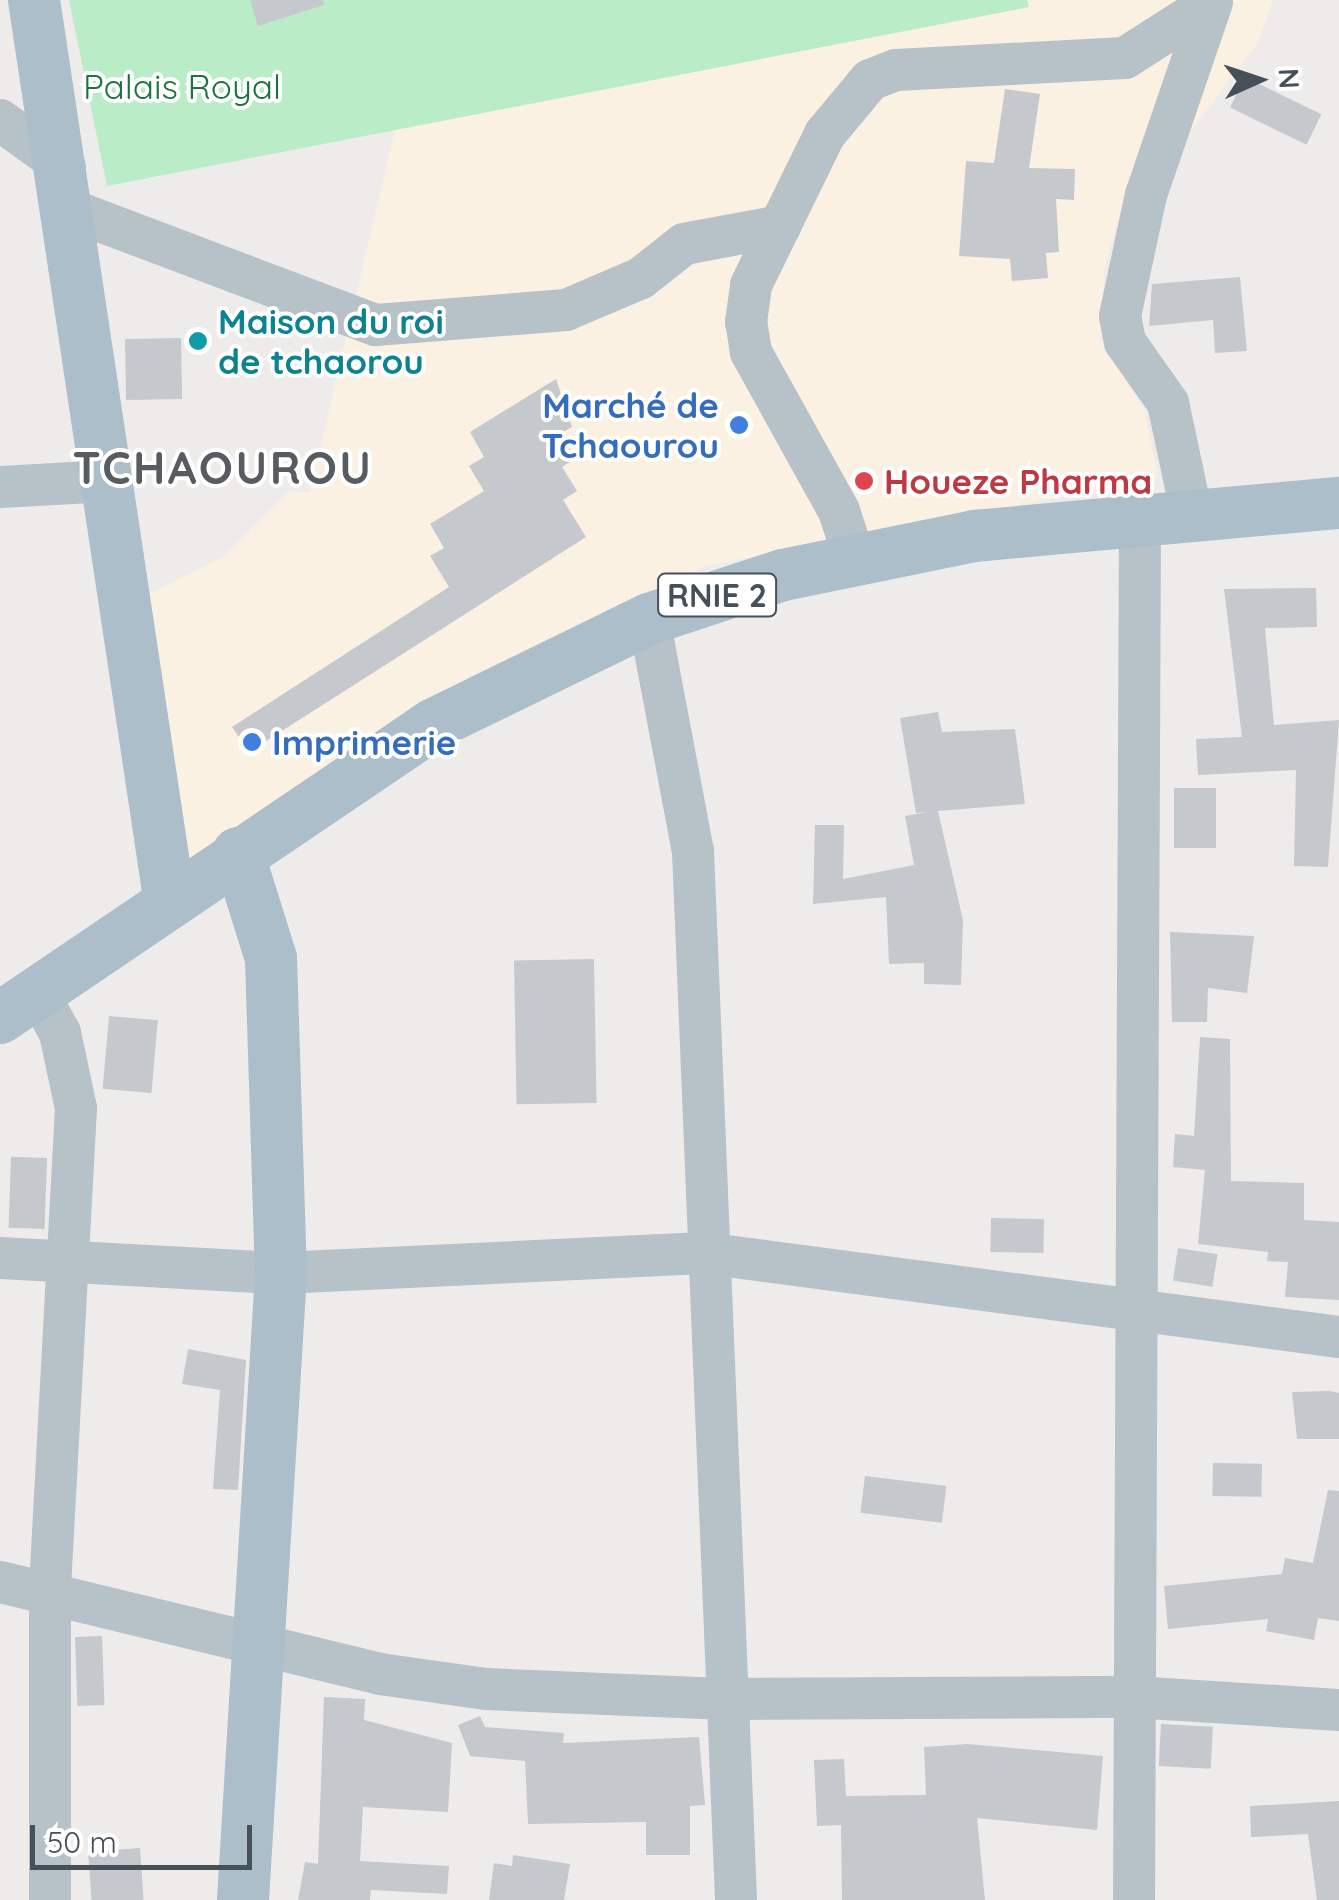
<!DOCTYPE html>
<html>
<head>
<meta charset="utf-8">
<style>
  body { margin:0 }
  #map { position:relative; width:1339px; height:1900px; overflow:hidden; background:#eeebeb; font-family:Quicksand,sans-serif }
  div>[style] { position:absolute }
  .commercial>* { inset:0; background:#faf1e3 }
  .green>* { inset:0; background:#baecc8 }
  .building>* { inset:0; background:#c5c9ce; transform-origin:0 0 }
  .minor>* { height:42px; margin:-21px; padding:0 21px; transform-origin:21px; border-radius:21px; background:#b7c1c8 }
  .major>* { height:52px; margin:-26px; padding:0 26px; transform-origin:26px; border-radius:26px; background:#abbeca }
  .dots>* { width:28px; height:28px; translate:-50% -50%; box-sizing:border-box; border:5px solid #fff; border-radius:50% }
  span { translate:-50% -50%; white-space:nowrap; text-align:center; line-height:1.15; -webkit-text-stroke:8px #fff; paint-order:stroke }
  .shield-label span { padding:2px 8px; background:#fff; border:2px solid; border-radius:8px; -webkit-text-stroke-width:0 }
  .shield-label { font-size:32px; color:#455058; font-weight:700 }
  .park-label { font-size:35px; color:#1a743e }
  .culture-label { font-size:35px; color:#0d838f; font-weight:700 }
  .left { translate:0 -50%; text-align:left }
  .shop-label { font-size:35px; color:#366cbe; font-weight:700 }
  .right { translate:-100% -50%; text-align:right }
  .health-label { font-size:35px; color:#be3a42; font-weight:700 }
  .district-label { font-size:45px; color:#585c60; font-weight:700; letter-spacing:2.5px }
  .north { position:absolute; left:1209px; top:30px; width:100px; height:100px; -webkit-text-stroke:8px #fff; paint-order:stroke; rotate:87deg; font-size:28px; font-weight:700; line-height:40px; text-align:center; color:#455058 }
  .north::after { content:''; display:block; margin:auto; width:35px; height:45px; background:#455058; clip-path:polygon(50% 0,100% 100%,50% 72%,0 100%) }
  .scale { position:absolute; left:30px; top:1825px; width:222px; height:45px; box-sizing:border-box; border:5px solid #455058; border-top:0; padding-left:12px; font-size:30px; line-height:35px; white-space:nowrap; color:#455058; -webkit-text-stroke:8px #fff; paint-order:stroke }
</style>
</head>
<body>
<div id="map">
  <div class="commercial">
    <div style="clip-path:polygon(1030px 0,1273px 0,1257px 44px,1190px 132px,1143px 135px,1105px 265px,1100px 339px,1145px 411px,1158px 478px,706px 566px,465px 679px,183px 868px,140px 598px,223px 557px,290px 491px,310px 492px,395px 129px)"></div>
  </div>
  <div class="green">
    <div style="clip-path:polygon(69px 0,1027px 0,1029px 7px,107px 186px)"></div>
  </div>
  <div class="building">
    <div style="clip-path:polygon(250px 0,323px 0,324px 5px,258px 26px)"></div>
    <div style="left:1245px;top:77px;width:85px;height:34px;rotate:26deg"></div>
    <div style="clip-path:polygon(1005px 89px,1040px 94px,1029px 168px,1075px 169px,1074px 200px,1056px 199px,1059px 252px,1046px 253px,1048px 278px,1012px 281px,1010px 259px,959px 256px,966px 161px,994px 163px)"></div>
    <div style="clip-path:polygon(1240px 277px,1247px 351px,1215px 353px,1213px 320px,1149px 326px,1152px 284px)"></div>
    <div style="left:181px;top:338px;width:61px;height:56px;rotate:89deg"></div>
    <div style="clip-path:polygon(556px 379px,572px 427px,560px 434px,576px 458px,562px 467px,577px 491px,563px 500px,586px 537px,249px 752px,232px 727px,449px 587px,430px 556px,444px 548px,430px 524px,484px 491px,469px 466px,484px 457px,470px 432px)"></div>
    <div style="clip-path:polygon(1316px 588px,1317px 627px,1265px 628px,1274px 725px,1339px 720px,1328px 867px,1294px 866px,1296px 770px,1198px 775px,1196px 739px,1242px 737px,1224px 589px)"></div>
    <div style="clip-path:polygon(938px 712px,942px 732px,1015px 729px,1025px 804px,938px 811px,963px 920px,961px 985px,924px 984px,924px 963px,889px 964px,886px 897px,813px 904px,815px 825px,844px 825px,843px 879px,914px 865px,905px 816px,928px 812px,916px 813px,900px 718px)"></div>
    <div style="left:1174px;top:788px;width:42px;height:60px"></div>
    <div style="clip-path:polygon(1170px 932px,1254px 936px,1247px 993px,1208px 988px,1207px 1022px,1172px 1022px)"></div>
    <div style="left:594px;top:959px;width:144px;height:80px;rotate:89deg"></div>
    <div style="left:109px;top:1016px;width:49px;height:73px;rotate:5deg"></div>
    <div style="clip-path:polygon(1200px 1037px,1230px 1039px,1231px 1181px,1304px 1183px,1304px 1220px,1339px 1222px,1339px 1300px,1285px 1297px,1288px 1262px,1267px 1261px,1268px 1252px,1198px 1244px,1205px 1170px,1173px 1167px,1175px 1134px,1194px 1136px)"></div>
    <div style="left:47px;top:1158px;width:71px;height:36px;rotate:92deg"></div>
    <div style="left:991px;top:1218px;width:53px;height:34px;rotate:1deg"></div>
    <div style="left:1178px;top:1248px;width:40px;height:33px;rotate:9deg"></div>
    <div style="clip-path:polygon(188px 1349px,246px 1360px,238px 1490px,213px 1489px,220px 1390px,182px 1384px)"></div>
    <div style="clip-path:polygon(1330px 1391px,1339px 1393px,1339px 1439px,1297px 1439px,1292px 1392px)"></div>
    <div style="left:1213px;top:1463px;width:49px;height:33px;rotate:1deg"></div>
    <div style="left:865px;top:1476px;width:82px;height:37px;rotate:7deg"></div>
    <div style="clip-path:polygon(1328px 1490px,1339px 1491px,1339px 1621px,1318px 1618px,1314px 1640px,1266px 1631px,1268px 1619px,1168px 1629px,1164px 1586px,1282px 1574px,1285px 1558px,1313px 1563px)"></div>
    <div style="left:102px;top:1636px;width:69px;height:27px;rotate:88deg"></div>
    <div style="clip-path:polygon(324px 1697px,365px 1699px,364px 1720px,452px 1743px,448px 1812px,363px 1807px,360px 1861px,449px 1866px,447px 1894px,371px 1890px,370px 1900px,298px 1900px,305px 1862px,318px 1864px)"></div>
    <div style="clip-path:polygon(480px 1716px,485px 1727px,564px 1733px,563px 1743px,699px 1737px,705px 1805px,690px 1806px,690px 1855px,646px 1855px,646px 1822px,528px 1824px,525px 1761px,470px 1756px,458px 1725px)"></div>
    <div style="left:1161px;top:1724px;width:52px;height:42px;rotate:3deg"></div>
    <div style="clip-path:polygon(968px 1744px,1103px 1756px,1097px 1830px,977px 1818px,985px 1900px,842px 1900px,841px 1825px,817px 1826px,814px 1760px,844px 1759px,846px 1796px,926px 1795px,924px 1747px)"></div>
    <div style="clip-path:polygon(1339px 1801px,1339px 1900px,1317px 1900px,1308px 1834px,1251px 1837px,1250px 1806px)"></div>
    <div style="left:140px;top:1848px;width:52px;height:52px;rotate:86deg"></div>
    <div style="clip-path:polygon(513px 1855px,570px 1864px,564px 1900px,489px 1900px,494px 1863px,512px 1866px)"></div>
  </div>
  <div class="minor">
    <div style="left:0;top:120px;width:80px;rotate:35.9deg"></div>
    <div style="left:71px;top:210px;width:326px;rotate:20.7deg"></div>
    <div style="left:376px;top:325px;width:191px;rotate:-4.5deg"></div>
    <div style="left:566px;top:310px;width:82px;rotate:-23.1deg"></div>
    <div style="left:641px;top:278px;width:55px;rotate:-38.3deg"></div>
    <div style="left:684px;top:244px;width:98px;rotate:-10.6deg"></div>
    <div style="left:0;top:487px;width:109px;rotate:-3.2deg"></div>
    <div style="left:1191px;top:511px;width:110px;rotate:-102deg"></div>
    <div style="left:1168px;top:403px;width:75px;rotate:-125.2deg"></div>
    <div style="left:1125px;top:342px;width:26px;rotate:-101deg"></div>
    <div style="left:1120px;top:316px;width:124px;rotate:-77.9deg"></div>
    <div style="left:1146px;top:195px;width:204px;rotate:-71.1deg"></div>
    <div style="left:855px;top:560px;width:52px;rotate:-108.1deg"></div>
    <div style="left:839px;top:511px;width:182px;rotate:-119deg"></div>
    <div style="left:751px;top:352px;width:30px;rotate:-99deg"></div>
    <div style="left:746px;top:322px;width:37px;rotate:-82deg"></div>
    <div style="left:751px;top:285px;width:168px;rotate:-63.9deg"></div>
    <div style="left:825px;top:134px;width:70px;rotate:-50.2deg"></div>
    <div style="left:870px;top:80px;width:28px;rotate:-21deg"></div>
    <div style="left:896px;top:70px;width:229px;rotate:-3deg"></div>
    <div style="left:1125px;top:58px;width:102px;rotate:-32.6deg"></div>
    <div style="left:649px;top:619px;width:236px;rotate:79.3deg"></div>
    <div style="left:693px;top:851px;width:1050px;rotate:87.65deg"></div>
    <div style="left:37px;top:991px;width:48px;rotate:61.3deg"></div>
    <div style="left:60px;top:1033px;width:77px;rotate:78deg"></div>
    <div style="left:76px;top:1108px;width:484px;rotate:93.1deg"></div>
    <div style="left:50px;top:1591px;width:309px;rotate:90deg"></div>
    <div style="left:0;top:1258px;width:281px;rotate:3.1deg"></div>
    <div style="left:281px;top:1273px;width:423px;rotate:-2.7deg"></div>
    <div style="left:704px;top:1253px;width:641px;rotate:7.54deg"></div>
    <div style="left:0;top:1582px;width:391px;rotate:13.6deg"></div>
    <div style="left:380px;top:1674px;width:107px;rotate:8.1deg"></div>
    <div style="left:486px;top:1689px;width:236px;rotate:2.4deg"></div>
    <div style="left:722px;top:1699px;width:411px;rotate:-0.3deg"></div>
    <div style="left:1133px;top:1697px;width:206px;rotate:3.6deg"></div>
    <div style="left:1134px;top:1900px;width:1385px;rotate:-89.75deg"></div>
  </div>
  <div class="major">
    <div style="left:34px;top:0;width:913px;rotate:81.44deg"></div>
    <div style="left:238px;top:853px;width:110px;rotate:72.6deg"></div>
    <div style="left:271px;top:958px;width:315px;rotate:88.2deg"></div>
    <div style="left:281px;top:1273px;width:628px;rotate:93.47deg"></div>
    <div style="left:0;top:1018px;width:524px;rotate:-34.11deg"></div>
    <div style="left:434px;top:724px;width:239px;rotate:-26deg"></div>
    <div style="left:649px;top:619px;width:141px;rotate:-18.2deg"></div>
    <div style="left:783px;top:575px;width:195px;rotate:-11.5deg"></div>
    <div style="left:974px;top:536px;width:366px;rotate:-5.2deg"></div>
  </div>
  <div class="dots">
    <div style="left:198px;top:341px;background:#0f9aa8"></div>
    <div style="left:739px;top:425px;background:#3f7fe0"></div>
    <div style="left:864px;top:481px;background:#e0444e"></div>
    <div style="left:252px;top:742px;background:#3f7fe0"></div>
  </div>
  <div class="shield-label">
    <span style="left:717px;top:595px">RNIE 2</span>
  </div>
  <div class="park-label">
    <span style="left:182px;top:86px">Palais Royal</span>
  </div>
  <div class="culture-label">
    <span class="left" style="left:218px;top:341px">Maison du roi<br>de tchaorou</span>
  </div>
  <div class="shop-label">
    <span class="right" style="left:719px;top:425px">Marché de<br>Tchaourou</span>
    <span class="left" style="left:272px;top:742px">Imprimerie</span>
  </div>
  <div class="health-label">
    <span class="left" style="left:884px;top:481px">Houeze Pharma</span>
  </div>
  <div class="district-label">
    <span style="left:223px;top:468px">TCHAOUROU</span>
  </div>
  <div class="north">N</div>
  <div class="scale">50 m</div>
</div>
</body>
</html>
